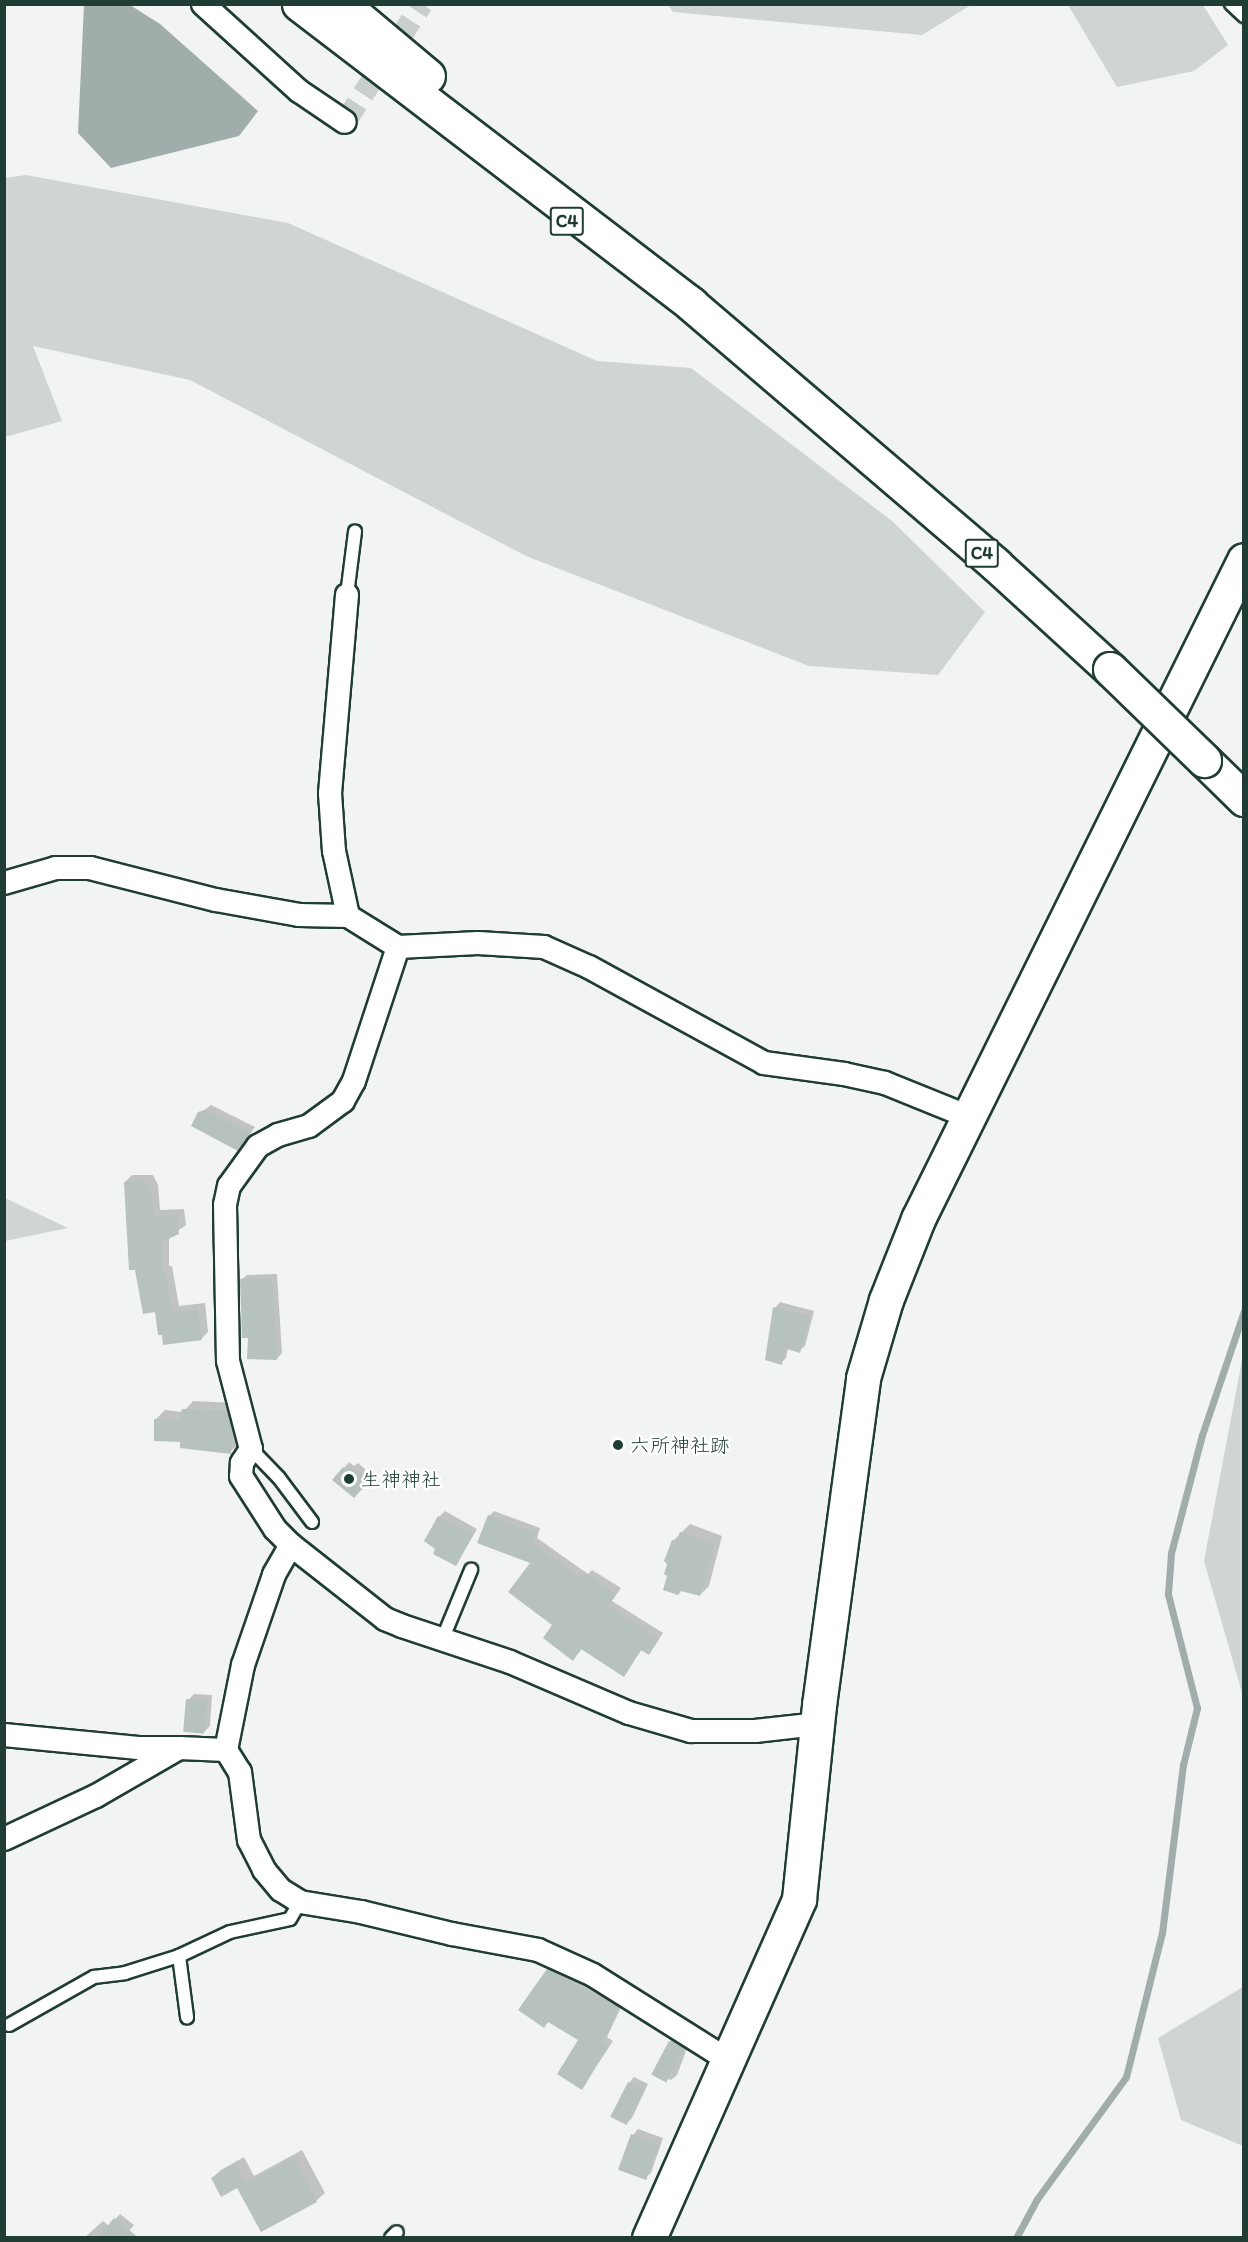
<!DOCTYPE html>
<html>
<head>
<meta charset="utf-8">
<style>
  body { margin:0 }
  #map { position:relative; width:1248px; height:2242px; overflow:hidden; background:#f2f3f3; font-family:Itim,"Klee One",sans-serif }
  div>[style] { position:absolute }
  .green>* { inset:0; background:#ced5d3 }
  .water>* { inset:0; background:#a1adaa }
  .shadow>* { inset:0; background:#0003 }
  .stream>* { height:7px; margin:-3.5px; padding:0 3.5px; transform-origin:3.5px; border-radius:3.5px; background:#a1adaa }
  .building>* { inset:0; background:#b7c1bd; transform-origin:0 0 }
  .street-tunnel>* { height:22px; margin-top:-11px; transform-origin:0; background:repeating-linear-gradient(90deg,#c8cfcd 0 22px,transparent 0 33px) }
  .roads { filter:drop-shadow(2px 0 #1f3d34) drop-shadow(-2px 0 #1f3d34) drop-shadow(0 2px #1f3d34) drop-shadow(0 -2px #1f3d34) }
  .lane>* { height:12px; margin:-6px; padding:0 6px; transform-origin:6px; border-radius:6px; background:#fff }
  .street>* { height:22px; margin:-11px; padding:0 11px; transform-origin:11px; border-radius:11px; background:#fff }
  .secondary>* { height:33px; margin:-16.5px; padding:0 16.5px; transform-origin:16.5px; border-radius:16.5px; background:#fff }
  .highway>* { height:33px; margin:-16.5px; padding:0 16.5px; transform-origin:16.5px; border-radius:16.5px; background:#fff }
  .bridges { filter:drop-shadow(2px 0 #1f3d34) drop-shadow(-2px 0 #1f3d34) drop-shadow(0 2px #1f3d34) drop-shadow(0 -2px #1f3d34) }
  .highway-bridge>* { height:33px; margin:-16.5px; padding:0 16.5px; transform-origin:16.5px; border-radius:16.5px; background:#fff }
  .dots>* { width:16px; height:16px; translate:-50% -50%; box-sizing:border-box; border:3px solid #fff; border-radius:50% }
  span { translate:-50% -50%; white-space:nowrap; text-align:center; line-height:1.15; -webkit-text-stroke:5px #fff; paint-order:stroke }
  .shield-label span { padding:2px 4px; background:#fff; border:2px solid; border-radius:4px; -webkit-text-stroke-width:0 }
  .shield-label { font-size:18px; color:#1f3d34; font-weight:700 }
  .poi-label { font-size:20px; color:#1f3d34 }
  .left { translate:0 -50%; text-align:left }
  .frame { position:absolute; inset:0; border:6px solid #1f3d34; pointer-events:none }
</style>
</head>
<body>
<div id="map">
  <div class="green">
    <div style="clip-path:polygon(668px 5px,971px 5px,922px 35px,673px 12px)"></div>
    <div style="clip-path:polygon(1068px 5px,1203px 5px,1228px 45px,1194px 71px,1117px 87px)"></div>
    <div style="clip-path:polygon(26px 175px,288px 223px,597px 361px,691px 368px,892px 521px,985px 612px,938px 675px,809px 666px,526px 556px,190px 380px,33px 346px,62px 421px,5px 437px,5px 178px)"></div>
    <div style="clip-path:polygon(5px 1198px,68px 1228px,5px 1241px)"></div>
    <div style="clip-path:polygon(1243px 1355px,1244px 1696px,1243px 1696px,1204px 1561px)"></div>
    <div style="clip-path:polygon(1243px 1987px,1243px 2146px,1181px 2120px,1158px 2038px)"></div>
  </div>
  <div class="water">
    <div style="clip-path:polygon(84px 5px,130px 5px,160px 24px,258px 111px,239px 136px,111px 168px,78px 133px)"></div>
  </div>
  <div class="shadow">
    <div style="clip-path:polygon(211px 1105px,255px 1127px,243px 1143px,200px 1113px)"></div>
    <div style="clip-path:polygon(132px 1175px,153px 1175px,158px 1185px,160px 1210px,184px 1209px,186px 1225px,169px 1237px,169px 1266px,172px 1266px,179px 1306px,205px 1303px,208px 1332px,201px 1339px,157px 1310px,125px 1182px)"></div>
    <div style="clip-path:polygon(277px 1274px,282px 1353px,277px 1359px,250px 1337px,241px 1280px,247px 1275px)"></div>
    <div style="clip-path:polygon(780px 1302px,814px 1311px,805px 1346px,799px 1351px,788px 1348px,786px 1358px,781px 1363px,775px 1308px)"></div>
    <div style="clip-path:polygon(193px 1401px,236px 1403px,239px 1443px,230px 1452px,181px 1441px,156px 1419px,165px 1410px,183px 1412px)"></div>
    <div style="clip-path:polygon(349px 1462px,354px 1466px,358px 1463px,365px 1469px,368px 1481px,360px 1491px,344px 1468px)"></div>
    <div style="clip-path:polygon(445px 1511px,477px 1529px,456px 1565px,439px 1517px)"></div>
    <div style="clip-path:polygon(494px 1511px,540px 1528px,537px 1538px,588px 1574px,592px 1570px,621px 1588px,612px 1601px,663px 1633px,654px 1647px,649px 1653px,642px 1649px,623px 1675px,582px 1648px,578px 1654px,554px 1624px,532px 1562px,489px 1516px)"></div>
    <div style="clip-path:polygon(690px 1524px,722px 1536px,709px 1586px,700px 1595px,669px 1576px,673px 1541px)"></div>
    <div style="clip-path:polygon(194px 1694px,212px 1695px,210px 1726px,204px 1732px,188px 1700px)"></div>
    <div style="clip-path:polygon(554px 1964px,624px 2001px,607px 2037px,613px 2041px,582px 2088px,580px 2040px,549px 2021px,548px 1970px)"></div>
    <div style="clip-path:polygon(676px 2036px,689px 2043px,677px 2075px,671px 2080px,657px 2075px,670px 2041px)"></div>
    <div style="clip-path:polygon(634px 2077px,648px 2084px,632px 2118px,626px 2124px,629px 2083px)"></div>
    <div style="clip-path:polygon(638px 2129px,663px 2138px,651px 2173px,645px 2178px,633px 2135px)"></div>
    <div style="clip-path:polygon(302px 2150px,325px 2193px,316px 2201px,262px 2230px,238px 2186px,212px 2178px,221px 2170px,244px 2157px,254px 2176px)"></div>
    <div style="clip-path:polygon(120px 2214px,134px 2225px,123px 2238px,84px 2238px,103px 2221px,109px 2226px)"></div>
  </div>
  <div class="stream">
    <div style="left:1016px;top:2238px;width:44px;rotate:-61.7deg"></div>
    <div style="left:1037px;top:2199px;width:151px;rotate:-53.9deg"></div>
    <div style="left:1126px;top:2077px;width:148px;rotate:-76deg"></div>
    <div style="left:1162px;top:1933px;width:169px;rotate:-82.9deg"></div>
    <div style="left:1183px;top:1765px;width:59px;rotate:-76.2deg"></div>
    <div style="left:1197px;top:1708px;width:118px;rotate:-104.3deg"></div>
    <div style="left:1168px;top:1594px;width:41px;rotate:-85.8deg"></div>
    <div style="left:1171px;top:1553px;width:122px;rotate:-75.3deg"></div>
    <div style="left:1202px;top:1435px;width:131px;rotate:-71.3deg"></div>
  </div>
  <div class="building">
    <div style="clip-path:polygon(205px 1110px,251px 1133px,238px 1151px,191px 1126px,198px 1112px)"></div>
    <div style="clip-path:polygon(146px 1181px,151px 1193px,154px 1217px,177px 1215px,179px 1234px,162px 1242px,162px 1273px,165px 1272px,172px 1312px,198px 1310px,202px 1340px,163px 1345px,162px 1335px,158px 1335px,155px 1312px,143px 1314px,135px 1270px,129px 1270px,124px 1182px)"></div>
    <div style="clip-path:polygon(272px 1278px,277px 1360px,247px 1359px,248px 1338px,242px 1338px,240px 1279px)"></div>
    <div style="clip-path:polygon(773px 1307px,810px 1316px,800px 1353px,784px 1348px,782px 1365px,765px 1360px)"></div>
    <div style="clip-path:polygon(182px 1409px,227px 1411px,232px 1430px,231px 1454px,180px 1448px,180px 1442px,154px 1441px,154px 1419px,179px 1420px)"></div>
    <div style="clip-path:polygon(343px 1467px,348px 1471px,351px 1467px,360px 1474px,363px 1488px,354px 1498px,332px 1480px)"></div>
    <div style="clip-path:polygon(488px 1515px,536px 1534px,532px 1543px,582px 1579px,586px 1574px,616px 1594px,608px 1606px,659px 1639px,649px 1655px,641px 1650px,624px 1677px,581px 1649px,573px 1661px,543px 1638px,552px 1625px,508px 1592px,530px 1563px,477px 1543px)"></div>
    <div style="clip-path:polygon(438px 1516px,473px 1535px,456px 1566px,433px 1554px,435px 1549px,424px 1541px)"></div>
    <div style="clip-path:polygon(680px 1532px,714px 1545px,700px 1596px,681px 1591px,678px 1595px,663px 1590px,667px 1576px,664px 1574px,667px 1564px,664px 1561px,672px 1540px,676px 1541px)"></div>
    <div style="left:186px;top:1699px;width:21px;height:33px;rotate:5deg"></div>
    <div style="clip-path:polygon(547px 1969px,619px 2007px,602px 2043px,608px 2047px,582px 2090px,557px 2074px,578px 2040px,548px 2022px,544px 2028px,518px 2010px)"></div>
    <div style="left:669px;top:2041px;width:17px;height:38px;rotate:28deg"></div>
    <div style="left:628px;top:2082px;width:18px;height:39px;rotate:27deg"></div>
    <div style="left:631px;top:2134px;width:30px;height:38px;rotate:20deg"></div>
    <div style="clip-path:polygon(294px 2157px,317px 2202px,261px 2232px,237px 2188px,221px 2197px,211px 2178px,235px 2164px,245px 2184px)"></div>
    <div style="clip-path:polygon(114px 2218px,139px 2238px,98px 2238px)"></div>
  </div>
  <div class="street-tunnel">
    <div style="left:345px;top:122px;width:141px;rotate:-56.9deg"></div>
  </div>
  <div class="roads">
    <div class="lane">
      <div style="left:1231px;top:4px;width:18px;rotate:43deg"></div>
      <div style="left:347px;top:595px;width:64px;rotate:-82.8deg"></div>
      <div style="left:251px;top:1449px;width:40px;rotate:46deg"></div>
      <div style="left:279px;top:1478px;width:55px;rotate:53.1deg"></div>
      <div style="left:443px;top:1638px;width:74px;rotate:-67.6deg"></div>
      <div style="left:179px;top:1956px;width:62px;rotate:82.5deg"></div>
      <div style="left:9px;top:2025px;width:98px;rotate:-29.5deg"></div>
      <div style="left:94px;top:1977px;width:31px;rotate:-7deg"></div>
      <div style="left:125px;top:1973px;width:57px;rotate:-17.5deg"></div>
      <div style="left:179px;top:1956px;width:56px;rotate:-25.2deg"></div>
      <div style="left:230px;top:1932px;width:61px;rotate:-12.2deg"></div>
      <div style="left:290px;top:1919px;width:20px;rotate:-60deg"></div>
      <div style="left:391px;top:2238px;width:8px;rotate:-45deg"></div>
    </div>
    <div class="street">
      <div style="left:203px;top:4px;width:130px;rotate:42.2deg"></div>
      <div style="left:299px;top:91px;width:55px;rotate:34deg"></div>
      <div style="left:347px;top:595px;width:199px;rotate:94.9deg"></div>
      <div style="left:330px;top:793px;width:58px;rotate:86.1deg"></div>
      <div style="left:334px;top:851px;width:66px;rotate:77.8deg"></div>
      <div style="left:4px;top:883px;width:54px;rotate:-16.1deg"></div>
      <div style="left:56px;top:868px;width:34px"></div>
      <div style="left:90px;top:868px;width:130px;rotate:14.3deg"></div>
      <div style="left:216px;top:900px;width:84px;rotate:10.2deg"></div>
      <div style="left:299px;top:915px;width:49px;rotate:1.2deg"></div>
      <div style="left:348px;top:916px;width:59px;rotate:31.8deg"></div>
      <div style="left:398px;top:947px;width:80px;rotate:-2.9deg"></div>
      <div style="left:478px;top:943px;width:66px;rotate:3.5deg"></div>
      <div style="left:544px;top:947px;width:49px;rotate:24deg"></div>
      <div style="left:589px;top:967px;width:200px;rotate:28.7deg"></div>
      <div style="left:764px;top:1063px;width:81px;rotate:7.8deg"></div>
      <div style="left:844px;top:1074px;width:42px;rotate:12.4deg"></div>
      <div style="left:885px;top:1083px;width:91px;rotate:22deg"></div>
      <div style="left:398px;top:947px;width:141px;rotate:108.2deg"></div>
      <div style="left:354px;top:1081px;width:23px;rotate:119deg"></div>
      <div style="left:343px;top:1101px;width:42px;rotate:143.7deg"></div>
      <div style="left:309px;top:1126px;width:32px;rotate:164deg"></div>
      <div style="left:278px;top:1135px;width:23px;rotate:151deg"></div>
      <div style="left:258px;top:1146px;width:49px;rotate:125.9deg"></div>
      <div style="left:229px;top:1186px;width:19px;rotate:102deg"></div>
      <div style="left:225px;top:1205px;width:156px;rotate:88.9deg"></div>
      <div style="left:228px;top:1361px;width:91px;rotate:75.4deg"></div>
      <div style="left:251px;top:1449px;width:17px;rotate:123deg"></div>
      <div style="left:242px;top:1463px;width:13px;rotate:94deg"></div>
      <div style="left:241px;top:1476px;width:63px;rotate:57.3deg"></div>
      <div style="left:275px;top:1529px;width:23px;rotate:45deg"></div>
      <div style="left:291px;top:1545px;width:120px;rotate:38.2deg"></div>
      <div style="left:385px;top:1619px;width:18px;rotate:22deg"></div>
      <div style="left:402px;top:1626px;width:114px;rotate:18.4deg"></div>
      <div style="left:510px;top:1662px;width:129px;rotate:23.2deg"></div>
      <div style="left:629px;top:1713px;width:65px;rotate:16.2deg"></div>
      <div style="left:691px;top:1731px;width:64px"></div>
      <div style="left:755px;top:1731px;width:62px;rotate:-6.4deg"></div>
      <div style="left:291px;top:1545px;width:34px;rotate:120deg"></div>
      <div style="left:274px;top:1575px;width:95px;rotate:109deg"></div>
      <div style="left:243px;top:1665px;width:87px;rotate:101.3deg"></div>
      <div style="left:226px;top:1750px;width:26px;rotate:58deg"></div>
      <div style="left:240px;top:1772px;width:69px;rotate:82.5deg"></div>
      <div style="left:249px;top:1840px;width:34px;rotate:63deg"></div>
      <div style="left:264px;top:1870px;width:26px;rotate:50deg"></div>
      <div style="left:281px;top:1890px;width:22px;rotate:32deg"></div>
      <div style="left:300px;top:1902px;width:62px;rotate:9.3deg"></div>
      <div style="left:361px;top:1912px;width:94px;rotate:13.6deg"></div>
      <div style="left:452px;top:1934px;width:87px;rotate:10.5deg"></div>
      <div style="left:538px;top:1950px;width:60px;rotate:24.4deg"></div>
      <div style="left:593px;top:1975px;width:160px;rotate:32.2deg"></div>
      <div style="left:4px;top:1735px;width:135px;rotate:5.5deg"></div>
      <div style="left:138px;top:1748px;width:39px"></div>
      <div style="left:4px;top:1839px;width:102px;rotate:-25.1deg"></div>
      <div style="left:96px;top:1796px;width:96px;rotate:-30deg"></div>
      <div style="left:179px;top:1748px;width:47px;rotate:2.4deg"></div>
    </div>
    <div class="secondary">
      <div style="left:649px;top:2238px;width:371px;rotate:-66.1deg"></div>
      <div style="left:799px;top:1899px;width:195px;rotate:-84.1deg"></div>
      <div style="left:819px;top:1705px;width:330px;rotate:-82.3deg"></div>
      <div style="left:863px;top:1378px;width:81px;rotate:-73.6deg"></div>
      <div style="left:886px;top:1300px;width:87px;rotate:-68.4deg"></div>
      <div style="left:918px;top:1219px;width:735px;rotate:-63.68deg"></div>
    </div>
    <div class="highway">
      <div style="left:299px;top:4px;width:495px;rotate:37.4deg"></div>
      <div style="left:692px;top:305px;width:399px;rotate:40.5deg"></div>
      <div style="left:995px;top:564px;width:156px;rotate:42.4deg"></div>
      <div style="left:342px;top:4px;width:112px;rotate:39.9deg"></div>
      <div style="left:1204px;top:760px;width:56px;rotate:44.3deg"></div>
    </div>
  </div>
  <div class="bridges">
    <div class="highway-bridge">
      <div style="left:1110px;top:669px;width:131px;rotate:44.1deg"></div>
    </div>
  </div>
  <div class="dots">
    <div style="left:618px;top:1445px;background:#1f3d34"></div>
    <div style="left:349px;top:1479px;background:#1f3d34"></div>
  </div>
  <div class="shield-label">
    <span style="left:567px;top:221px">C4</span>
    <span style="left:982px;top:553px">C4</span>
  </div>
  <div class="poi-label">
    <span class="left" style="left:630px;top:1445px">六所神社跡</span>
    <span class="left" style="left:361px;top:1479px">生神神社</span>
  </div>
  <div class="frame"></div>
</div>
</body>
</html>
